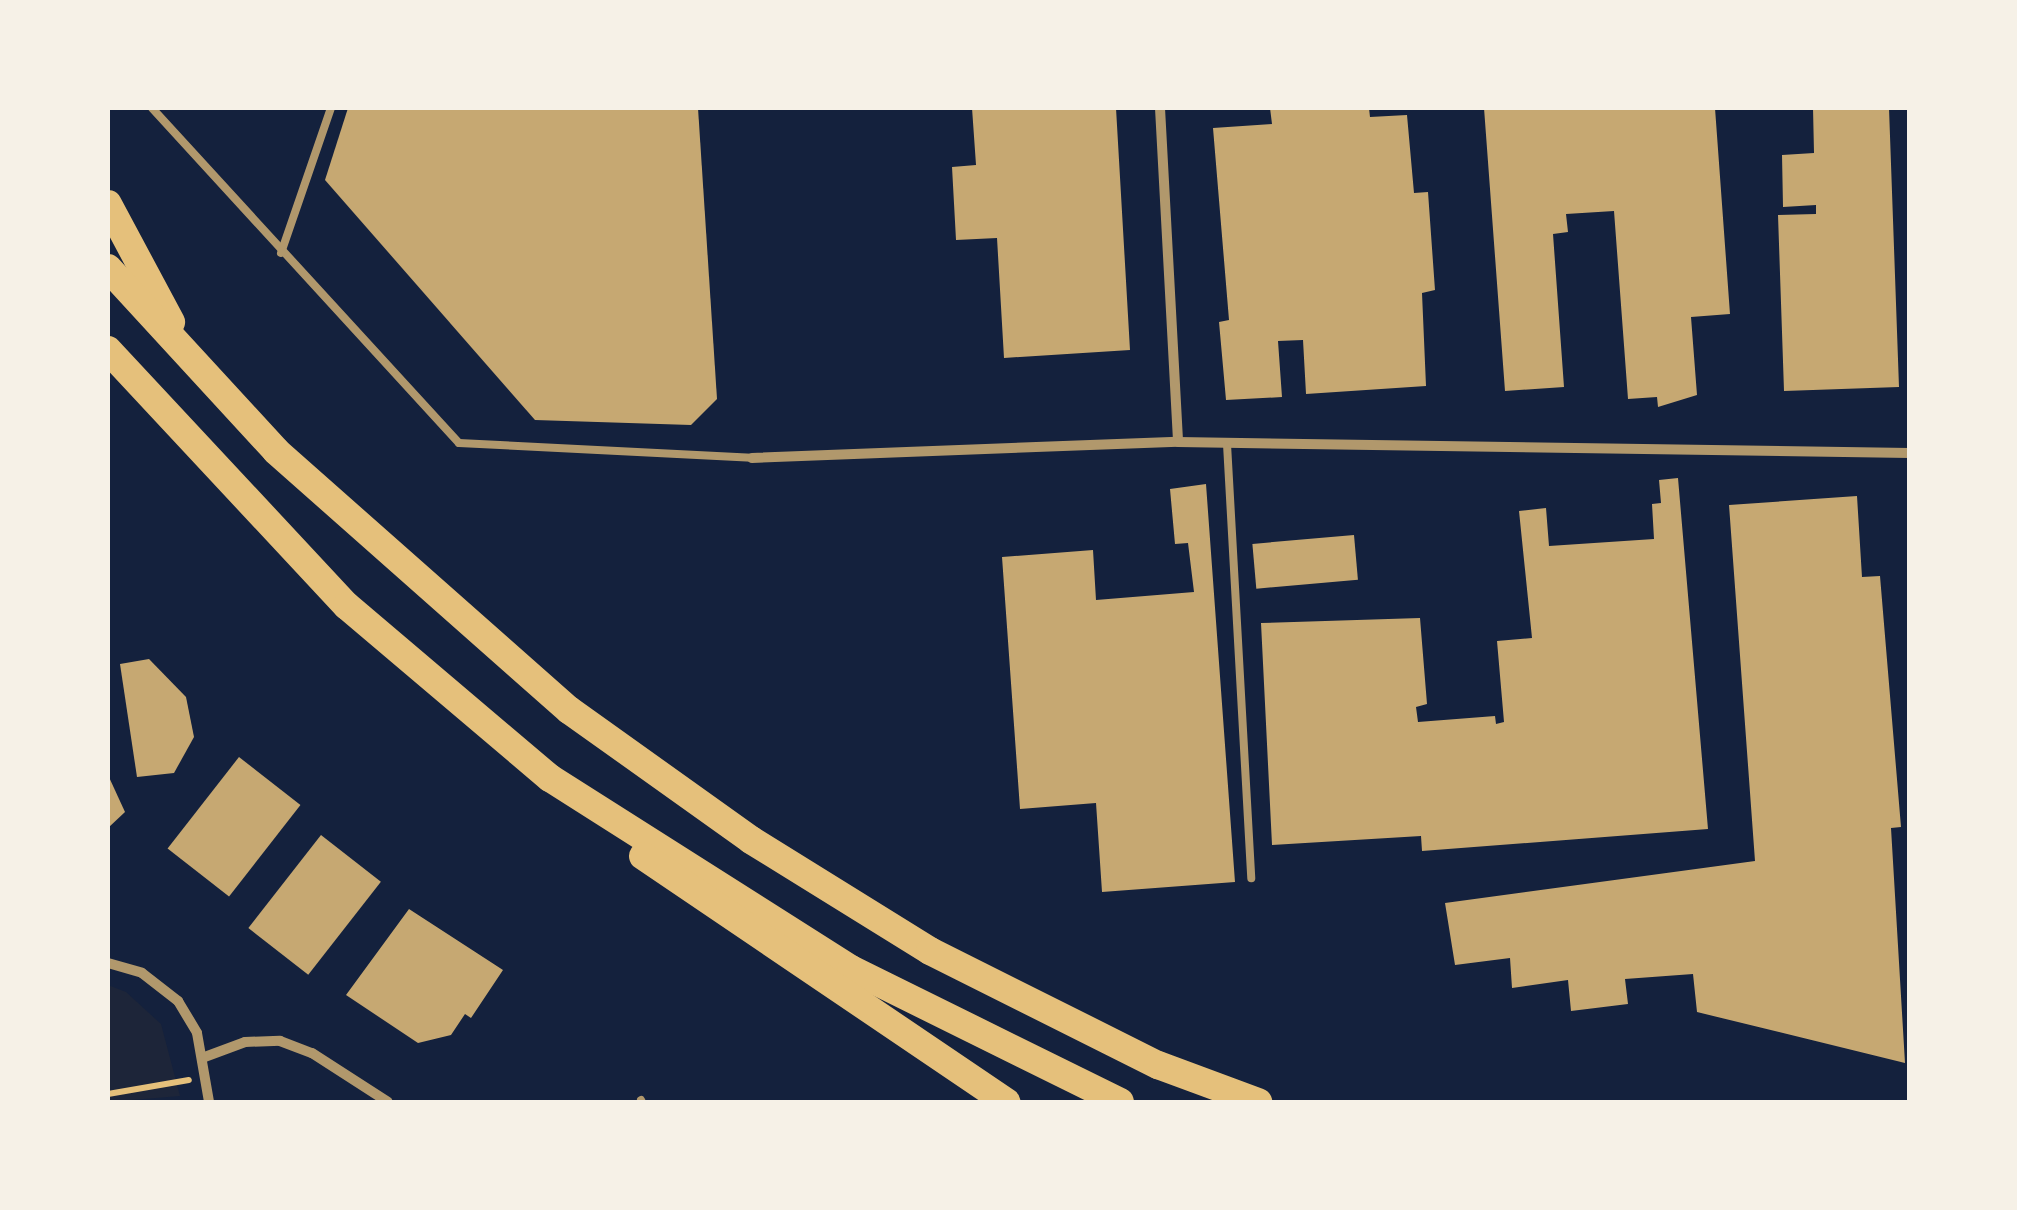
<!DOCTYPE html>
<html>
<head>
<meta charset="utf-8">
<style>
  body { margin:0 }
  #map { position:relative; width:2017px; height:1210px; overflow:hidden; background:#14213d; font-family:Commissioner,sans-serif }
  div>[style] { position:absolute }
  .green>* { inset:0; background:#1d2539 }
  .building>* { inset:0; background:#c6a872; transform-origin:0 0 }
  .path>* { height:6px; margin:-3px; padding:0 3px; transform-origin:3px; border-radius:3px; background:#e5c07b }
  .service>* { height:8px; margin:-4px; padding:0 4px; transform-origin:4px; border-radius:4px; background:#b1986c }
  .minor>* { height:10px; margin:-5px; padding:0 5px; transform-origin:5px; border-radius:5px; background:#b1986c }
  .trunk>* { height:28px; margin:-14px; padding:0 14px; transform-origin:14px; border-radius:14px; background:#e5c07b }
  span { translate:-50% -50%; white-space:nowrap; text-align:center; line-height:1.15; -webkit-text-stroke:10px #f6f1e7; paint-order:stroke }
  .frame { position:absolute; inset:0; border:110px solid #f6f1e7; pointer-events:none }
</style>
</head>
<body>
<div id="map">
  <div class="green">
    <div style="clip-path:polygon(108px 985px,126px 992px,161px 1024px,180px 1096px,108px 1102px)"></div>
  </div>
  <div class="building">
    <div style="clip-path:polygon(348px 108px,698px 108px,717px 399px,691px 425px,535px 420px,325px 180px)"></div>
    <div style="clip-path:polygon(972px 108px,1116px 108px,1130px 350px,1004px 358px,997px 238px,956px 240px,952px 167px,976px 165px)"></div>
    <div style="clip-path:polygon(1270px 108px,1369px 108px,1370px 117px,1407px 115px,1414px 193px,1428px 192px,1435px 290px,1422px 293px,1426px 386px,1306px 394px,1303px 340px,1278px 341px,1282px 397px,1226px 400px,1219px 322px,1229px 320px,1213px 128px,1272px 124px)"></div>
    <div style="clip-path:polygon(1484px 108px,1715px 108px,1730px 314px,1691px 317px,1697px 395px,1658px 407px,1657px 397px,1628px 399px,1614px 211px,1566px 214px,1568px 232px,1553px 234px,1564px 387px,1505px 391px)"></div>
    <div style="clip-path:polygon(1813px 108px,1889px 108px,1899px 387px,1784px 391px,1778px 215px,1816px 214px,1816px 205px,1783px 207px,1782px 155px,1814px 153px)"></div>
    <div style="clip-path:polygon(1678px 478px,1708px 829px,1422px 851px,1421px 836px,1272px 845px,1261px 623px,1420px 618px,1427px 704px,1416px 707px,1418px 722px,1495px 716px,1496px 724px,1504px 722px,1497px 641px,1532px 638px,1519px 511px,1546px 508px,1549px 546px,1654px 539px,1652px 504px,1661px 503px,1659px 480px)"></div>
    <div style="clip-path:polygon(1206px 484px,1235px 882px,1102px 892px,1096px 803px,1020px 809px,1002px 557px,1093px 550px,1096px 600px,1194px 592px,1188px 543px,1175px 544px,1170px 489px)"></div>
    <div style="clip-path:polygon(1857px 496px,1862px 577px,1880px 576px,1901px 827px,1891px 828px,1905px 1063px,1697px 1012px,1693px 974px,1625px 979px,1628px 1004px,1571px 1011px,1568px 980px,1512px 988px,1510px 958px,1455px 965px,1445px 903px,1755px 861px,1729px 505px)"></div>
    <div style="left:1354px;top:535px;width:45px;height:102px;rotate:85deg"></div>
    <div style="clip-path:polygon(149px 659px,186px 697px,194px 737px,174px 773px,137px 777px,120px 664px)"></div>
    <div style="left:239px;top:757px;width:78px;height:116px;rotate:38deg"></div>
    <div style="clip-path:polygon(108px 775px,125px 812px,108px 828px)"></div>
    <div style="left:321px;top:835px;width:76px;height:118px;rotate:38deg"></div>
    <div style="clip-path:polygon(409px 909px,503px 970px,471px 1018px,465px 1014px,451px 1035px,418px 1043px,346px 995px)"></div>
  </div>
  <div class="path">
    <div style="left:108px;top:1094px;width:82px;rotate:-9.8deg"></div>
  </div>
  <div class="service">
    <div style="left:152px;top:108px;width:454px;rotate:47.5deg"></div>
    <div style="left:459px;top:443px;width:293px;rotate:2.9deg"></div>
    <div style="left:281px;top:253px;width:153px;rotate:-71deg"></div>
    <div style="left:1227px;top:444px;width:435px;rotate:86.8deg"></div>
    <div style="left:641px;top:1100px;width:2px;rotate:63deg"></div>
  </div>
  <div class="minor">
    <div style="left:1160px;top:108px;width:334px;rotate:86.9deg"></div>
    <div style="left:752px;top:458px;width:426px;rotate:-2.2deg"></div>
    <div style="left:1178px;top:442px;width:732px;rotate:0.86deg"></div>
    <div style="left:108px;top:963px;width:35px;rotate:16deg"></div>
    <div style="left:142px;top:973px;width:46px;rotate:37.9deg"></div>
    <div style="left:178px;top:1001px;width:37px;rotate:59deg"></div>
    <div style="left:197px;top:1033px;width:70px;rotate:80.1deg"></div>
    <div style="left:202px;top:1058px;width:46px;rotate:-20.4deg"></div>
    <div style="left:245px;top:1042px;width:35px;rotate:-2deg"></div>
    <div style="left:280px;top:1041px;width:34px;rotate:21deg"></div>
    <div style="left:312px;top:1053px;width:90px;rotate:32.8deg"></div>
  </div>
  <div class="trunk">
    <div style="left:108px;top:204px;width:134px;rotate:61.9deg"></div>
    <div style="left:108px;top:268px;width:248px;rotate:47.4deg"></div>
    <div style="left:276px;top:451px;width:391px;rotate:41.5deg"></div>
    <div style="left:569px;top:710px;width:224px;rotate:35.5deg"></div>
    <div style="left:751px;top:840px;width:211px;rotate:31.8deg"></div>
    <div style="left:930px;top:951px;width:255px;rotate:26.6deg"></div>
    <div style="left:1158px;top:1065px;width:107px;rotate:20.3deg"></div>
    <div style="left:108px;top:350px;width:350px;rotate:47deg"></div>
    <div style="left:347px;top:606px;width:266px;rotate:40.3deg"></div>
    <div style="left:550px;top:778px;width:356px;rotate:32.4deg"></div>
    <div style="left:851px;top:969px;width:300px;rotate:26.3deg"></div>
    <div style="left:643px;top:856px;width:439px;rotate:34.1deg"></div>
  </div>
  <div class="frame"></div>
</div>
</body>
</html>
